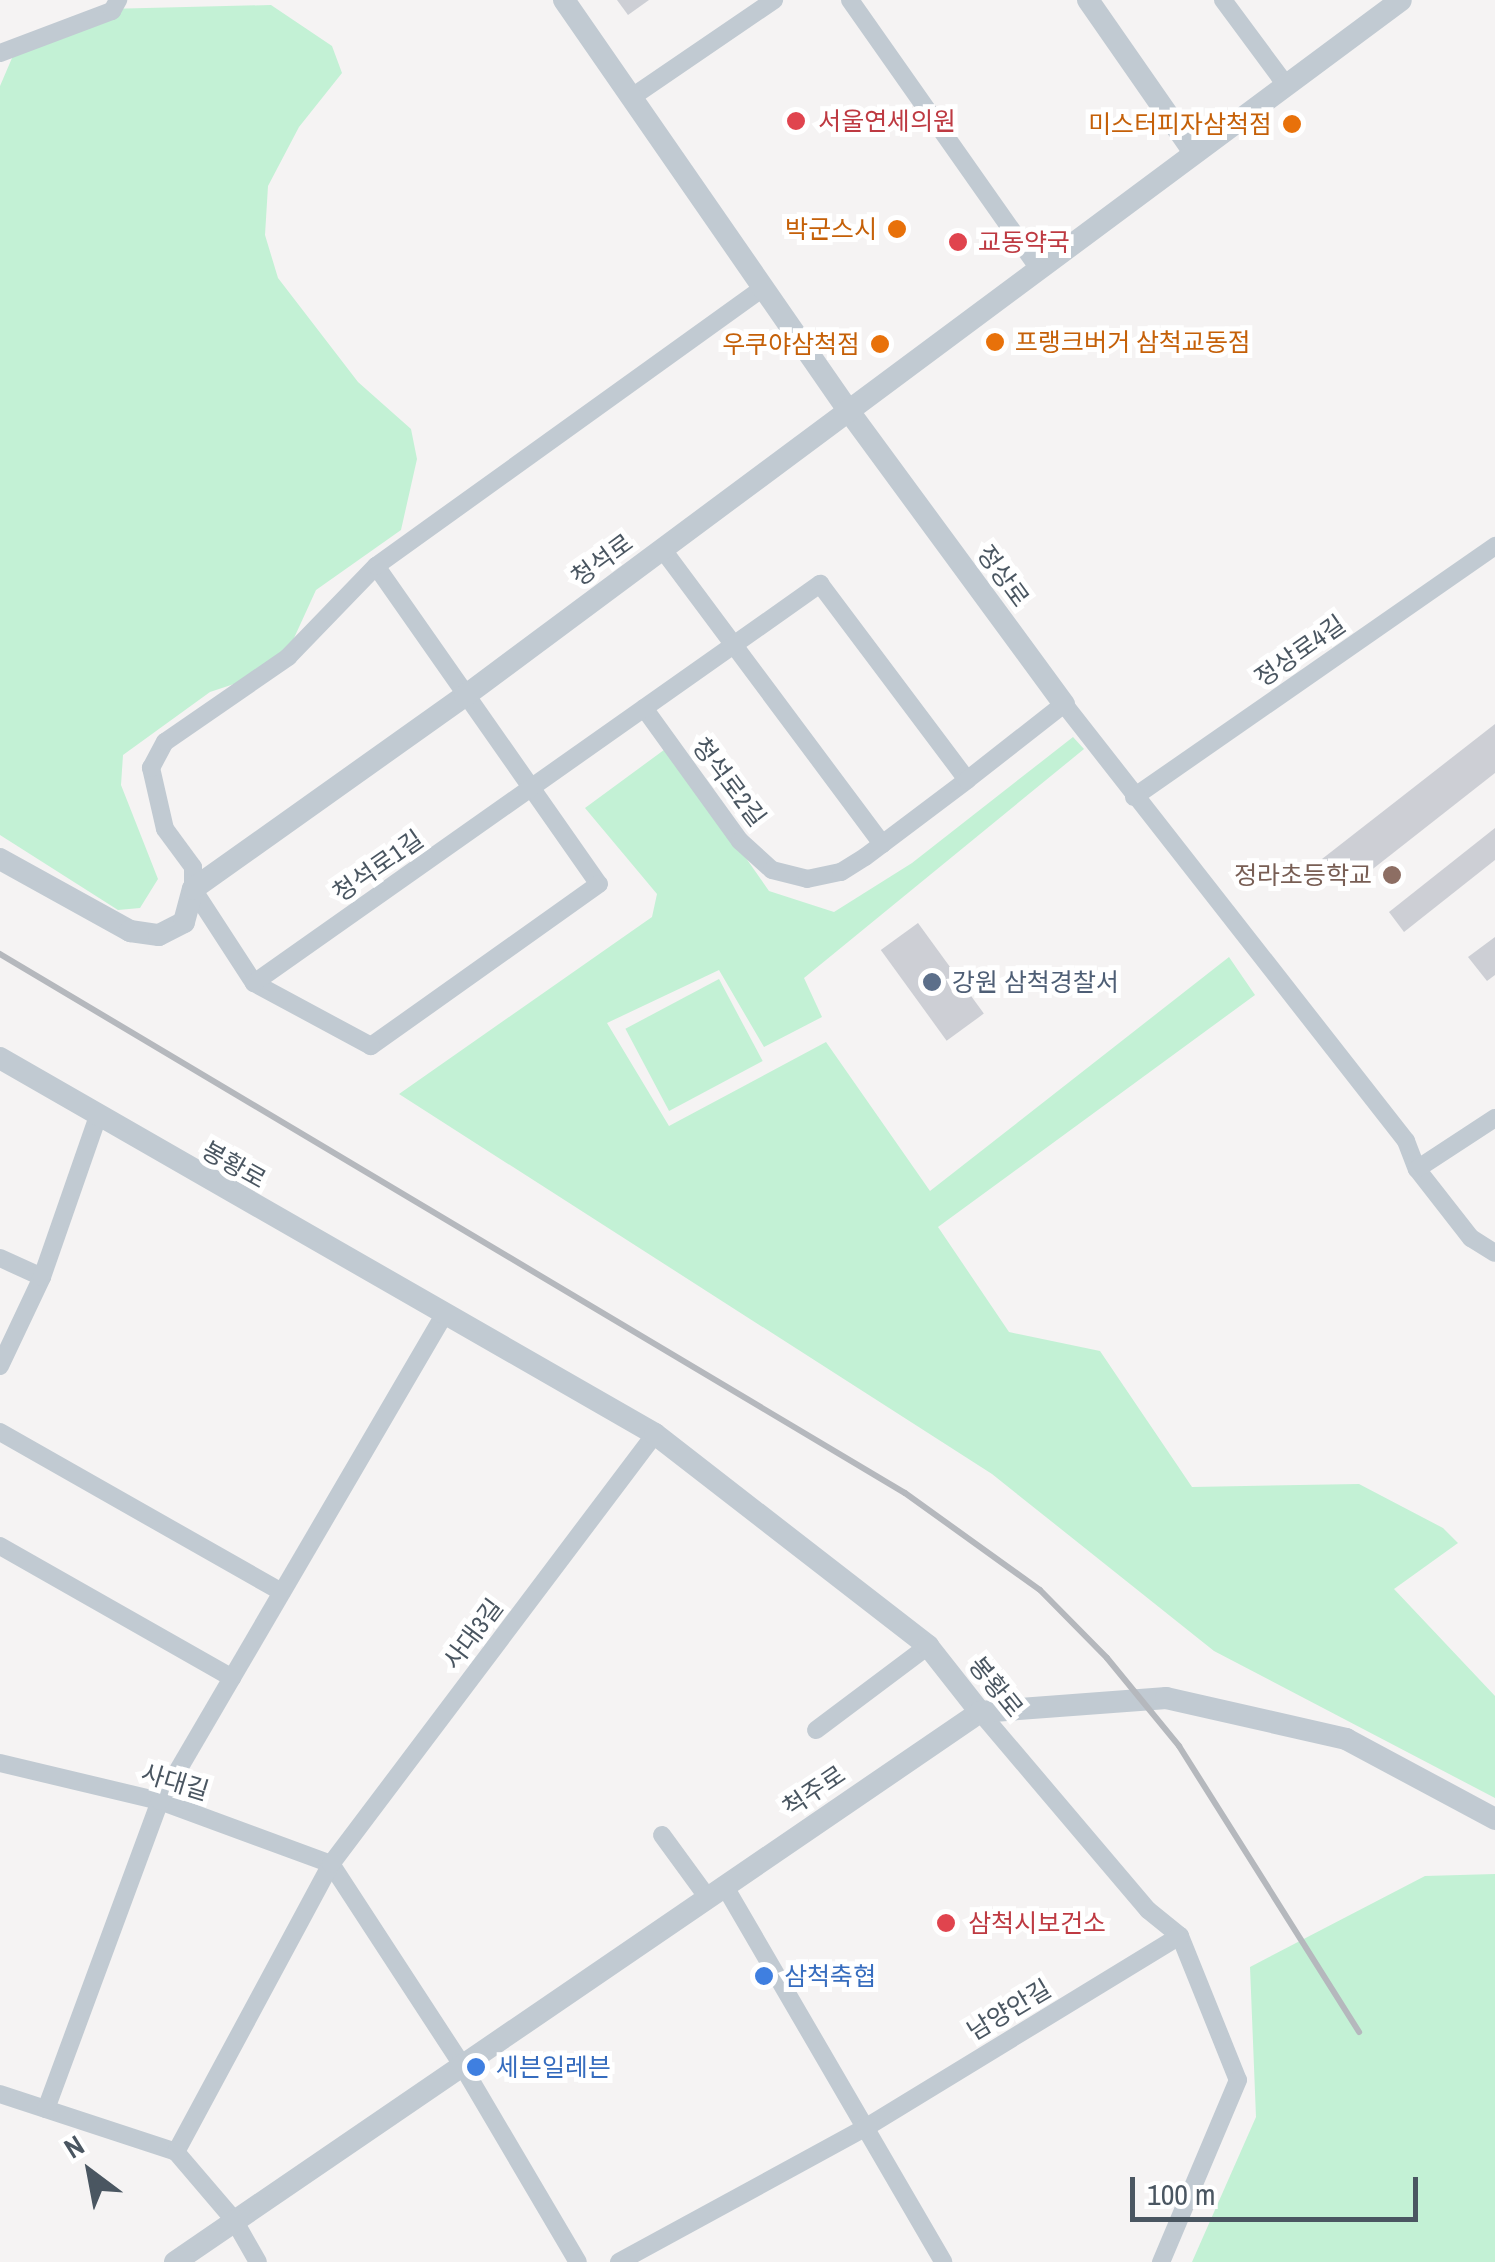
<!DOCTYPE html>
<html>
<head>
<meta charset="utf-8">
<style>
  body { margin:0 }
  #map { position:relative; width:1495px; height:2262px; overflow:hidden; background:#f5f3f3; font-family:"Archivo Narrow","Noto Sans KR",sans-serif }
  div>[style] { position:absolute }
  .green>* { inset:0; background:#c3f1d5; transform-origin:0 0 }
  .building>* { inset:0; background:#cdcfd5; transform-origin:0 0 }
  .minor>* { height:18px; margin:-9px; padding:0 9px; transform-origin:9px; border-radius:9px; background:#c1cad2 }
  .tertiary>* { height:22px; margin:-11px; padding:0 11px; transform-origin:11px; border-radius:11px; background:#c1cad2 }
  .rail>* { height:6px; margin:-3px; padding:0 3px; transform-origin:3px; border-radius:3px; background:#b5b8bd }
  .dots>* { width:28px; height:28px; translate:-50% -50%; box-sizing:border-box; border:5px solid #fff; border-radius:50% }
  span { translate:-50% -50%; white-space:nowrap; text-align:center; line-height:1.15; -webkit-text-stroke:10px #fff; paint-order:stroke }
  .health-label { font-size:25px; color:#be3a42 }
  .left { translate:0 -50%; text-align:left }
  .food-label { font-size:25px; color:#c56008 }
  .right { translate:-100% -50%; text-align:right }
  .street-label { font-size:25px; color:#4a5661 }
  .education-label { font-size:25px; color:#785e54 }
  .service-label { font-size:25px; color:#4e5e75 }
  .shop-label { font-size:25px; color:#366cbe }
  .north { position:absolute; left:40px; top:2122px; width:100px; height:100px; -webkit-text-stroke:8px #fff; paint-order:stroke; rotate:328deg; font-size:28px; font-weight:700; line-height:40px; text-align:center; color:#4a5661 }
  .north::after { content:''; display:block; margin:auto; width:35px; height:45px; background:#4a5661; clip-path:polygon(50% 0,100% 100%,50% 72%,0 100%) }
  .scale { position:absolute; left:1130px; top:2177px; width:288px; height:45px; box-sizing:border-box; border:5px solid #4a5661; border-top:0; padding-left:12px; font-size:30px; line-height:35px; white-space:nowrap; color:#4a5661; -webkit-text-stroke:8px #fff; paint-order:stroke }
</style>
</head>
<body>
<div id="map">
  <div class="green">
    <div style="clip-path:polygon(271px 5px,332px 46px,342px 73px,299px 127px,268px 186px,265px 235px,278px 278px,358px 382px,411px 429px,417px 459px,401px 530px,316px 590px,289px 649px,240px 682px,210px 692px,123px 755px,121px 785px,158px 879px,140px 908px,118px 910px,0 835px,0 86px,15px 51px,71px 17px,106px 9px)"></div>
    <div style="clip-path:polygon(1073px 737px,1084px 749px,804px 978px,822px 1017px,764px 1047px,719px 970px,607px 1023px,669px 1126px,826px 1042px,930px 1191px,1229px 957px,1255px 995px,938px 1227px,1009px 1332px,1100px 1351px,1192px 1487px,1359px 1484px,1443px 1528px,1458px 1543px,1394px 1589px,1495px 1696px,1495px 1798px,1214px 1651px,992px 1474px,399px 1094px,652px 917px,657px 894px,585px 808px,668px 747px,769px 891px,834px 912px,912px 863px)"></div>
    <div style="left:719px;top:979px;width:93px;height:106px;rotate:62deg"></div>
    <div style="clip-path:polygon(1495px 1874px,1495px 2262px,1192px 2262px,1256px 2117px,1250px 1967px,1425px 1876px)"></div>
  </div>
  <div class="building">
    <div style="clip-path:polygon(617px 0,649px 0,628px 15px)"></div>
    <div style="clip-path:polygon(1495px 724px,1495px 773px,1346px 890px,1322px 859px)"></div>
    <div style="clip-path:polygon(1495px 828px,1495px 860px,1404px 932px,1389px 912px)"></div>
    <div style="left:918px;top:923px;width:112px;height:46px;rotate:54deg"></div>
    <div style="clip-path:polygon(1495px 937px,1495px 975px,1487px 981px,1468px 957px)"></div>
  </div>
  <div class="minor">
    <div style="left:850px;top:0;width:325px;rotate:54.9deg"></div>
    <div style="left:1223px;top:0;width:106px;rotate:53.5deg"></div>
    <div style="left:0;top:53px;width:120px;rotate:-20.6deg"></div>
    <div style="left:112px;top:11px;width:13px;rotate:-61deg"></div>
    <div style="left:632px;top:97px;width:172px;rotate:-34.3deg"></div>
    <div style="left:663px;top:550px;width:367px;rotate:53.3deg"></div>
    <div style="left:376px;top:566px;width:388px;rotate:55deg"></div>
    <div style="left:599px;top:884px;width:280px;rotate:144.6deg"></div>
    <div style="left:371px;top:1046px;width:133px;rotate:-151.7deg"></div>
    <div style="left:254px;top:983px;width:112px;rotate:-123deg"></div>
    <div style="left:193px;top:889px;width:22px;rotate:-90deg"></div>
    <div style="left:193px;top:867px;width:47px;rotate:-126.4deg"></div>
    <div style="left:165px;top:829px;width:63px;rotate:-102.9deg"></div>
    <div style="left:151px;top:768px;width:30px;rotate:-62deg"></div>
    <div style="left:165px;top:742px;width:150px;rotate:-34.6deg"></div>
    <div style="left:288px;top:657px;width:127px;rotate:-46deg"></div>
    <div style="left:376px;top:566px;width:475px;rotate:-35.7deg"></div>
    <div style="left:644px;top:708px;width:164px;rotate:54.2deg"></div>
    <div style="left:740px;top:841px;width:43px;rotate:42.2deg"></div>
    <div style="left:772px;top:870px;width:36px;rotate:14deg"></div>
    <div style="left:807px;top:879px;width:35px;rotate:-12deg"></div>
    <div style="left:841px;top:872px;width:28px;rotate:-32deg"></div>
    <div style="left:865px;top:857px;width:128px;rotate:-37deg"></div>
    <div style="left:1134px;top:797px;width:440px;rotate:-34.8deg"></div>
    <div style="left:254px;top:983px;width:693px;rotate:-35.18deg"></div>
    <div style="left:820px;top:584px;width:245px;rotate:53.1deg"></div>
    <div style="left:967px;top:780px;width:123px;rotate:-38.1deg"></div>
    <div style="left:1064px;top:704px;width:555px;rotate:51.95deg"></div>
    <div style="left:1406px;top:1141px;width:30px;rotate:69deg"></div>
    <div style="left:1417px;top:1169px;width:88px;rotate:52deg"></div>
    <div style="left:1471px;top:1238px;width:28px;rotate:32deg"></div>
    <div style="left:1417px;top:1169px;width:93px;rotate:-33.2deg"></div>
    <div style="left:0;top:1258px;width:46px;rotate:24.3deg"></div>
    <div style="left:0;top:1366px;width:98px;rotate:-64.7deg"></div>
    <div style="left:42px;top:1277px;width:167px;rotate:-70.8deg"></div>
    <div style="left:0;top:1432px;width:324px;rotate:29.6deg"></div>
    <div style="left:0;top:1546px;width:267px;rotate:29.6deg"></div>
    <div style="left:980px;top:1712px;width:260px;rotate:49.7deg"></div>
    <div style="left:1148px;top:1910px;width:41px;rotate:39.1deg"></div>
    <div style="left:1180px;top:1936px;width:155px;rotate:68.1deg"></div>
    <div style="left:1238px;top:2080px;width:198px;rotate:112.9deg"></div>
    <div style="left:816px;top:1730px;width:140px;rotate:-36.9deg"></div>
    <div style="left:0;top:1763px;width:164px;rotate:13.4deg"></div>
    <div style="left:160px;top:1801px;width:182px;rotate:20.2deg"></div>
    <div style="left:331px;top:1864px;width:236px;rotate:56.9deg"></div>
    <div style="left:460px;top:2062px;width:232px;rotate:59.5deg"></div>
    <div style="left:662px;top:1835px;width:78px;rotate:53.9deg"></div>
    <div style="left:724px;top:1885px;width:436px;rotate:59.8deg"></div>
    <div style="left:0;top:2094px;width:185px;rotate:18.2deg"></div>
    <div style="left:46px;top:2109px;width:328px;rotate:-69.7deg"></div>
    <div style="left:160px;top:1801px;width:563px;rotate:-59.7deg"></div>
    <div style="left:176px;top:2152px;width:327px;rotate:-61.7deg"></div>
    <div style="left:331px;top:1864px;width:538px;rotate:-53deg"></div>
    <div style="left:176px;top:2152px;width:89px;rotate:49.5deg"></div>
    <div style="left:234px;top:2220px;width:48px;rotate:60.3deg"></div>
    <div style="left:619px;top:2262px;width:280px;rotate:-28.6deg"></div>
    <div style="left:865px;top:2128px;width:369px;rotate:-31.4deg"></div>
  </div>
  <div class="tertiary">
    <div style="left:564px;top:0;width:499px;rotate:55.3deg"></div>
    <div style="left:848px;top:410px;width:365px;rotate:53.7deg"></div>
    <div style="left:1088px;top:0;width:184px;rotate:55.2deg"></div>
    <div style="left:0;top:859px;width:149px;rotate:29deg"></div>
    <div style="left:130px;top:931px;width:29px;rotate:8deg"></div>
    <div style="left:159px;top:935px;width:28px;rotate:-27deg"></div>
    <div style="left:184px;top:922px;width:34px;rotate:-75deg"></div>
    <div style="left:193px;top:889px;width:334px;rotate:-35.4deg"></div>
    <div style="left:465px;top:696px;width:1166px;rotate:-36.63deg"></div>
    <div style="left:0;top:1058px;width:755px;rotate:29.86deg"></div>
    <div style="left:655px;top:1434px;width:346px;rotate:37.8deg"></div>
    <div style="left:928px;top:1646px;width:84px;rotate:51.8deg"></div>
    <div style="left:175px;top:2262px;width:975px;rotate:-34.34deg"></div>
    <div style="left:980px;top:1712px;width:187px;rotate:-4.3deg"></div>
    <div style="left:1166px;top:1698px;width:185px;rotate:12.8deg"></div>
    <div style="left:1346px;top:1739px;width:169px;rotate:28.2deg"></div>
  </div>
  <div class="rail">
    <div style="left:0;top:954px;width:1053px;rotate:30.78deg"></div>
    <div style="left:905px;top:1493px;width:166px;rotate:35.7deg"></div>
    <div style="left:1040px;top:1590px;width:95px;rotate:45.4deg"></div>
    <div style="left:1107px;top:1658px;width:114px;rotate:50.7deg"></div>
    <div style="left:1179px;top:1746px;width:338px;rotate:57.8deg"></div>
  </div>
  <div class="dots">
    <div style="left:796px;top:121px;background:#e0444e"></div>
    <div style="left:1292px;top:124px;background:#e8710a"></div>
    <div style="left:897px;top:229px;background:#e8710a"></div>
    <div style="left:958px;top:242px;background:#e0444e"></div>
    <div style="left:995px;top:342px;background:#e8710a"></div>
    <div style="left:880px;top:344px;background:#e8710a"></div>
    <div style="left:1392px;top:875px;background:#8d6e63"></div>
    <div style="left:932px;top:982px;background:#5c6f8a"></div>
    <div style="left:946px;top:1923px;background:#e0444e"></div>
    <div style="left:764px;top:1976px;background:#3f7fe0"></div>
    <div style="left:476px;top:2067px;background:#3f7fe0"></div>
  </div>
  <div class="health-label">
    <span class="left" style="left:818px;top:121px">서울연세의원</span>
    <span class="left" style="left:978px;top:242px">교동약국</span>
    <span class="left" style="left:968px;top:1923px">삼척시보건소</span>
  </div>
  <div class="food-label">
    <span class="right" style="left:1272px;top:124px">미스터피자삼척점</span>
    <span class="right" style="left:877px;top:229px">박군스시</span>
    <span class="left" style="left:1015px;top:342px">프랭크버거 삼척교동점</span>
    <span class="right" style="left:860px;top:344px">우쿠야삼척점</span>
  </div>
  <div class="street-label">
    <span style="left:602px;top:560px;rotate:-36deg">청석로</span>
    <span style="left:1003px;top:576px;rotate:54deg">정상로</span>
    <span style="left:1300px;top:651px;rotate:-35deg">정상로4길</span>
    <span style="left:729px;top:782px;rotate:53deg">청석로2길</span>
    <span style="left:378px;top:866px;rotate:-35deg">청석로1길</span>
    <span style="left:234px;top:1165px;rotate:29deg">봉황로</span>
    <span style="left:473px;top:1634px;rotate:-53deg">사대3길</span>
    <span style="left:996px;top:1687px;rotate:51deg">봉황로</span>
    <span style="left:175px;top:1782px;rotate:17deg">사대길</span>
    <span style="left:814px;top:1791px;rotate:-34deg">척주로</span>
    <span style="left:1009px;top:2010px;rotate:-31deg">남양안길</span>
  </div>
  <div class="education-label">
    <span class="right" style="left:1372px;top:875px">정라초등학교</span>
  </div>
  <div class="service-label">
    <span class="left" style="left:952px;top:982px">강원 삼척경찰서</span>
  </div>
  <div class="shop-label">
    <span class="left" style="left:784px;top:1976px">삼척축협</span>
    <span class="left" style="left:496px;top:2067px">세븐일레븐</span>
  </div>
  <div class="north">N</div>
  <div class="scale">100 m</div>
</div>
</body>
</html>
